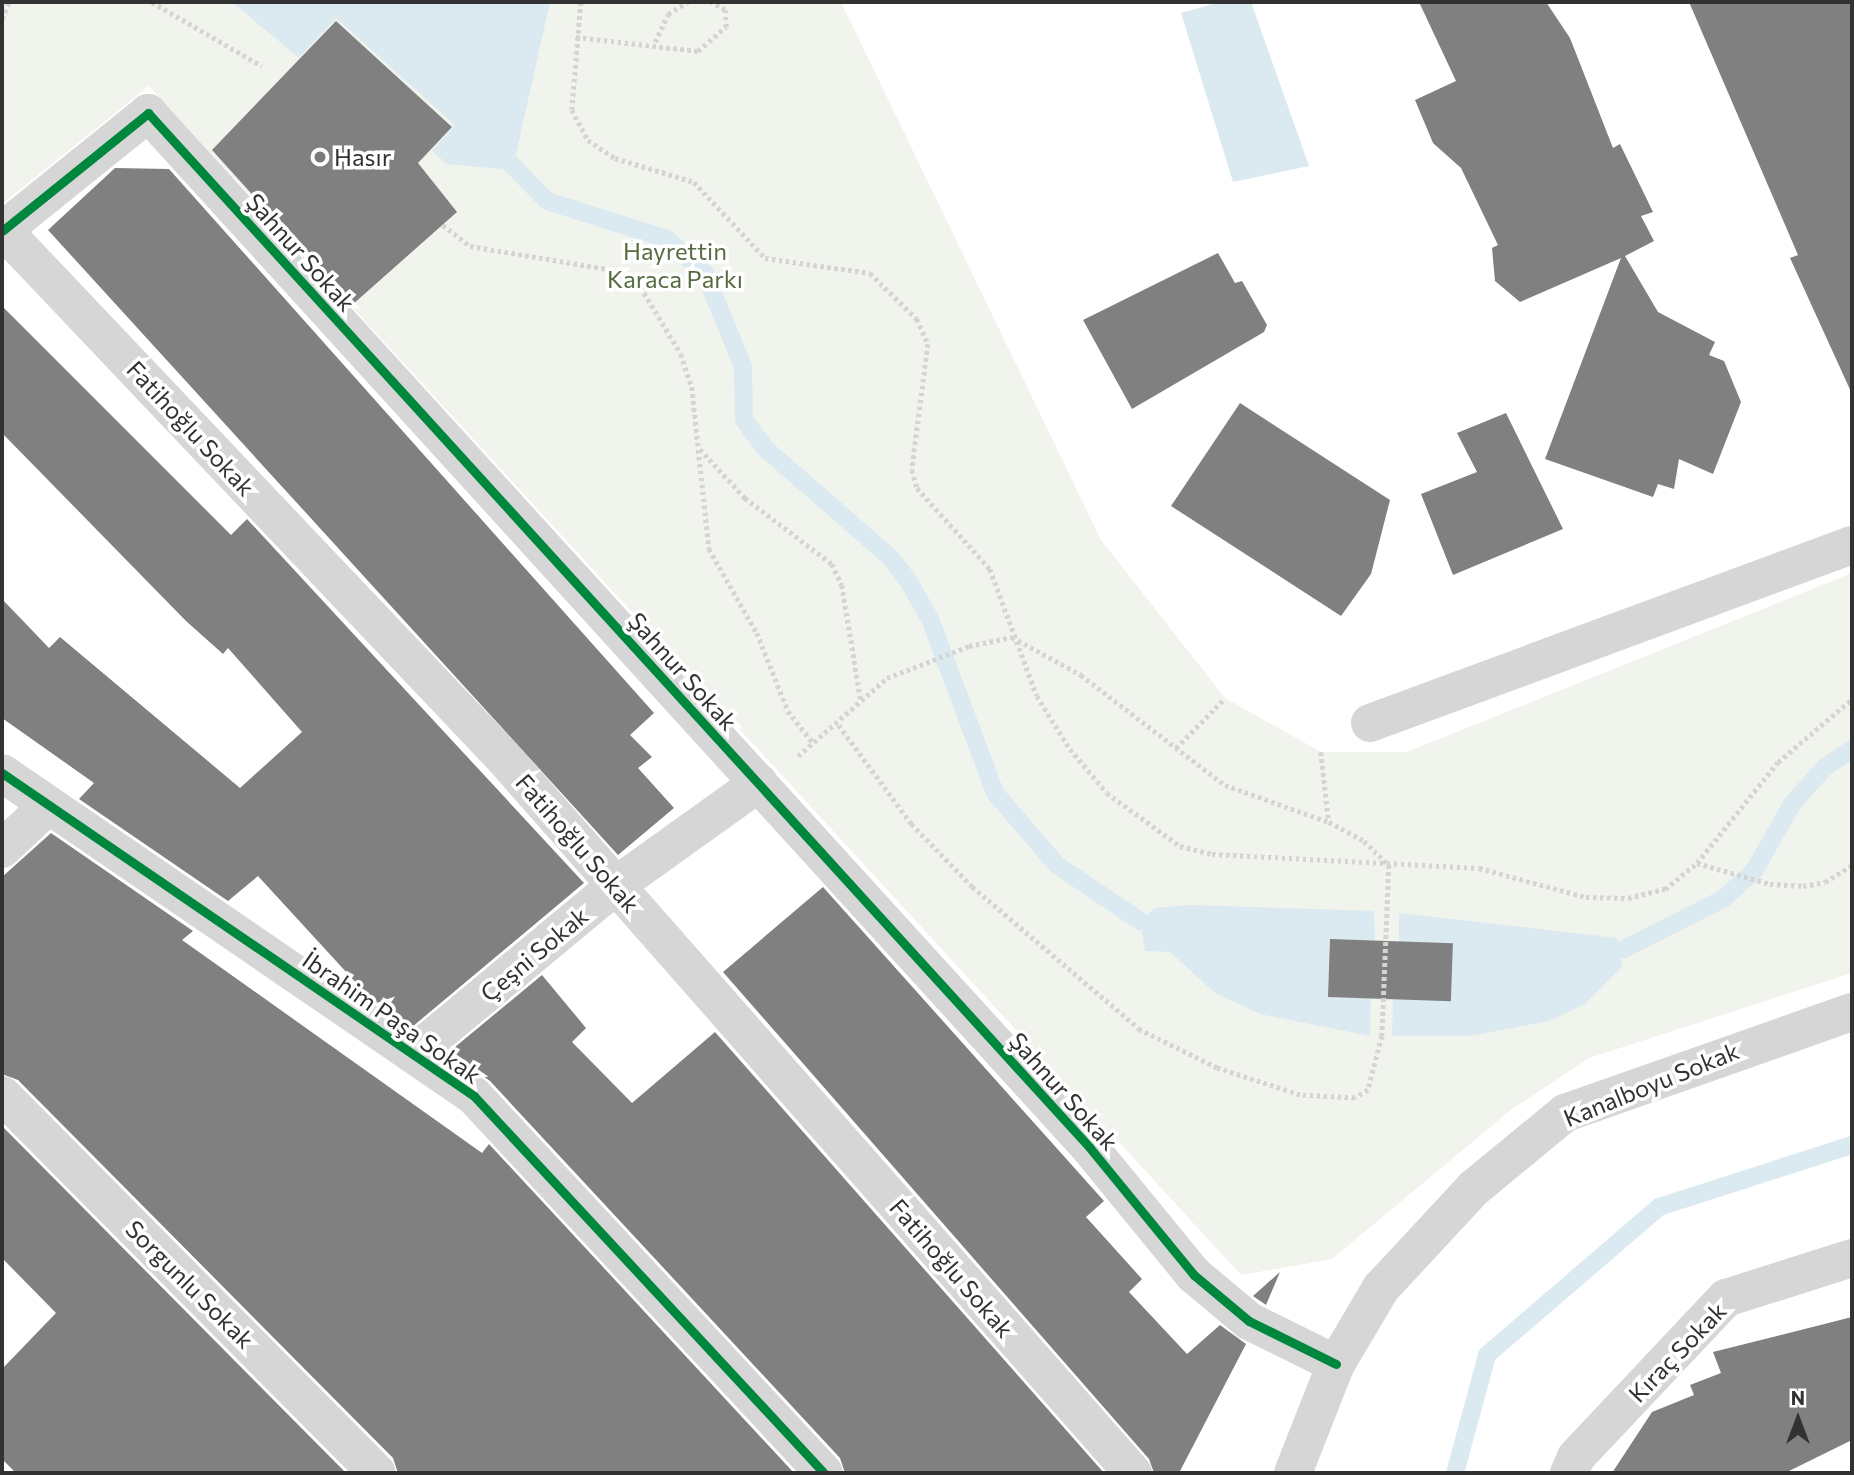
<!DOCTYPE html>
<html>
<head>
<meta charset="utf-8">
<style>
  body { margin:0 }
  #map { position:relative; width:1854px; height:1475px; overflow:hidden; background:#fff; font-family:Commissioner,sans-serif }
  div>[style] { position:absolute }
  .green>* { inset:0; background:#f1f3ed }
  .water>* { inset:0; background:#dbe9f0 }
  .stream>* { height:18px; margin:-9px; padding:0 9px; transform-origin:9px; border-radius:9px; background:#dbe9f0 }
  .building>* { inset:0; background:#808080; transform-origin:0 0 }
  .path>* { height:4.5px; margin-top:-2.25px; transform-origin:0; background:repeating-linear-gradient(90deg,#d4d4d4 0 3.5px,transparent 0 7px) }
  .street>* { height:38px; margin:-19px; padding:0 19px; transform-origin:19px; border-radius:19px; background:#d6d6d6 }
  .cycleway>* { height:9px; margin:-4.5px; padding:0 4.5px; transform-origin:4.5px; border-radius:4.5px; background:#00873e }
  .dots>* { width:19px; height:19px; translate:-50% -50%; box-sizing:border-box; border:4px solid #fff; border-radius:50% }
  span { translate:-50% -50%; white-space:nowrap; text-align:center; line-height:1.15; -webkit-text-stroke:7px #fff; paint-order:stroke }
  .poi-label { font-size:24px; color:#323232 }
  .left { translate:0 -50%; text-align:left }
  .park-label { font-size:24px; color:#576b41 }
  .street-label { font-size:24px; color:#323232 }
  .frame { position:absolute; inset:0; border:4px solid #323232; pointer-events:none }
  .north { position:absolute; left:1763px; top:1384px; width:70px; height:70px; -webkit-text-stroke:5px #fff; paint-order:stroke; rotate:0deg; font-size:19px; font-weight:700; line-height:28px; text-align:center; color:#323232 }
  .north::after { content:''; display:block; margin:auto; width:24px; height:32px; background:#323232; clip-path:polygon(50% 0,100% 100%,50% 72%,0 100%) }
</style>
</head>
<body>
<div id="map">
  <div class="green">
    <div style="clip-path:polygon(2px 2px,841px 2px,1101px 540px,1225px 698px,1321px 752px,1407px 752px,1852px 573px,1852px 973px,1589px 1058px,1512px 1109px,1332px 1259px,1241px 1275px,149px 86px,2px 204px)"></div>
  </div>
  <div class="water">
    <div style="clip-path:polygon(232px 2px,550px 2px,516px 154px,500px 169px,447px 164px,432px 151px,455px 125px,336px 18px,299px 58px)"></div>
    <div style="clip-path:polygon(1220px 2px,1251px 2px,1309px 166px,1233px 182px,1181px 13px)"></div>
    <div style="clip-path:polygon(1192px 905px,1374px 911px,1375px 941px,1330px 940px,1328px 997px,1371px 998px,1370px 1036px,1260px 1014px,1215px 993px,1170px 952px,1145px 951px,1140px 921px,1155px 908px)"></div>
    <div style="clip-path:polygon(1399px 913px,1617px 938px,1622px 967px,1585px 1004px,1549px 1021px,1470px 1036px,1392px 1036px,1393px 999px,1451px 1000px,1453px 944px,1399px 942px)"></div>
  </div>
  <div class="stream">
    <div style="left:508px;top:161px;width:56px;rotate:45.7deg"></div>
    <div style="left:547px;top:201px;width:126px;rotate:17.6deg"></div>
    <div style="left:667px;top:239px;width:52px;rotate:42.6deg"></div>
    <div style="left:705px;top:274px;width:100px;rotate:67.6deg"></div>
    <div style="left:743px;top:366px;width:54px;rotate:88.9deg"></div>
    <div style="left:744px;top:420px;width:38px;rotate:53deg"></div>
    <div style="left:767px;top:450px;width:164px;rotate:41.1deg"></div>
    <div style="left:891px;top:558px;width:30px;rotate:53deg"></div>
    <div style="left:909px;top:582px;width:43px;rotate:60.4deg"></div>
    <div style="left:930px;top:619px;width:186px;rotate:69.5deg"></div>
    <div style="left:995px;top:793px;width:95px;rotate:49.3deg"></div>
    <div style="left:1057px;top:865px;width:100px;rotate:34deg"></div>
    <div style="left:1622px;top:950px;width:113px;rotate:-26.8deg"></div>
    <div style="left:1723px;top:899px;width:42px;rotate:-42.1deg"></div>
    <div style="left:1754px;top:871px;width:77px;rotate:-60.4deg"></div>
    <div style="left:1792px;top:804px;width:48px;rotate:-48.4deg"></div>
    <div style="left:1824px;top:768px;width:34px;rotate:-34deg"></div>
    <div style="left:1455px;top:1473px;width:122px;rotate:-74.8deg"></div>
    <div style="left:1487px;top:1355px;width:227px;rotate:-40.7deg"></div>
    <div style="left:1659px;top:1207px;width:203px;rotate:-17.8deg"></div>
  </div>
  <div class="building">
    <div style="clip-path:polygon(1419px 2px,1546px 2px,1570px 38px,1613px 148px,1620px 144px,1653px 212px,1641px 216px,1654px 241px,1625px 256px,1658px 312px,1715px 342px,1709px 355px,1724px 361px,1741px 402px,1713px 474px,1679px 459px,1674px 489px,1658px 484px,1653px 497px,1545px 459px,1621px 258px,1520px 302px,1495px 281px,1492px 248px,1498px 245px,1461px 168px,1433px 143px,1415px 100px,1456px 81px)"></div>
    <div style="clip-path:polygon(1689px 2px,1852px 2px,1852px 394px,1790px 258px,1798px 255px)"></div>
    <div style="clip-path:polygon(336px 21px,452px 127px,418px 163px,457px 212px,352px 305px,212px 150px)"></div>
    <div style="clip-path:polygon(115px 168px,169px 169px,654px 713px,630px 735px,652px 757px,638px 768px,674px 808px,618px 855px,48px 230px)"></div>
    <div style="clip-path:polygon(1218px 253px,1235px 283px,1242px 281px,1267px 325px,1264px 332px,1132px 409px,1083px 320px)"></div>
    <div style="clip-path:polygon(2px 306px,231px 535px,247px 519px,584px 883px,412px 1027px,370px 998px,258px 876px,228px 901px,79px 799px,94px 783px,2px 718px,2px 599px,49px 648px,60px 637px,240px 788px,302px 732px,228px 648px,223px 654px,186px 621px,2px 433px)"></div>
    <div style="clip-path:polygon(1240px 403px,1390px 500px,1371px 574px,1341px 616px,1171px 506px)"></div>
    <div style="clip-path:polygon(1506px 413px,1563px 529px,1453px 575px,1421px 494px,1477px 472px,1457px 433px)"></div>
    <div style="clip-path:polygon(51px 833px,193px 931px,182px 940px,482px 1153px,489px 1144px,794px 1473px,398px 1473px,393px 1458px,18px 1080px,2px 1074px,2px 877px)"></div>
    <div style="clip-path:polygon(823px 887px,1104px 1201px,1086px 1217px,1142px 1279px,1129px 1292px,1187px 1354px,1220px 1325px,1246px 1344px,1179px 1473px,1154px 1473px,1149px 1459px,723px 972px)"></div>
    <div style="left:1330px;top:939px;width:123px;height:58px;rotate:2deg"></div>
    <div style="clip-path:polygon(542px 975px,586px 1028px,572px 1042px,632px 1103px,715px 1032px,1104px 1473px,845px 1473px,840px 1458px,490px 1081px,449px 1052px)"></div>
    <div style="clip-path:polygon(2px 1126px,346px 1473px,16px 1473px,2px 1459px,2px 1369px,56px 1313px,2px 1258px)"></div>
    <div style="clip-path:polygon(1280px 1272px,1266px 1305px,1253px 1296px)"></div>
    <div style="clip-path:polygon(1852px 1317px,1852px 1440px,1785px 1473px,1612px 1473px,1652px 1412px,1694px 1395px,1690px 1385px,1721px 1373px,1713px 1352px)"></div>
  </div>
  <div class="path">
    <div style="left:152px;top:2px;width:127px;rotate:30.2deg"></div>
    <div style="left:581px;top:2px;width:108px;rotate:94.8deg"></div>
    <div style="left:572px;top:110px;width:34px;rotate:62deg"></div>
    <div style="left:588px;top:140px;width:32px;rotate:34deg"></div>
    <div style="left:615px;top:158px;width:83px;rotate:16.9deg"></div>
    <div style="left:694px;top:182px;width:104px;rotate:46.9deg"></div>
    <div style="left:765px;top:258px;width:106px;rotate:8.1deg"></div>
    <div style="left:870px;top:273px;width:66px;rotate:44.4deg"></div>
    <div style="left:917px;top:319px;width:27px;rotate:66deg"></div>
    <div style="left:928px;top:344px;width:127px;rotate:97.2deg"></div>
    <div style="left:912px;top:470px;width:19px;rotate:74deg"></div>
    <div style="left:917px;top:488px;width:109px;rotate:48deg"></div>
    <div style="left:990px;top:569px;width:135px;rotate:69.7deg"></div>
    <div style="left:1037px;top:696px;width:62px;rotate:58.1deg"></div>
    <div style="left:1070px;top:749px;width:57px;rotate:49.9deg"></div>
    <div style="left:1107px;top:793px;width:90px;rotate:36deg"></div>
    <div style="left:1180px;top:846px;width:33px;rotate:14deg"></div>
    <div style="left:1212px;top:854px;width:267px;rotate:3deg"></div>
    <div style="left:1479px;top:868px;width:111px;rotate:15.2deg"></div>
    <div style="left:1586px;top:897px;width:42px;rotate:1.4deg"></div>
    <div style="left:1628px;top:898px;width:38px;rotate:-14deg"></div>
    <div style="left:1665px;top:889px;width:41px;rotate:-39.1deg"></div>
    <div style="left:1697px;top:863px;width:129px;rotate:-51.3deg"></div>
    <div style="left:1778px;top:762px;width:97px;rotate:-40.4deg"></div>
    <div style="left:2px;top:19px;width:18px;rotate:-68deg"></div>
    <div style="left:576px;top:37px;width:123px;rotate:6.5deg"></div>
    <div style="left:698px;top:51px;width:37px;rotate:-41deg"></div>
    <div style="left:726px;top:27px;width:17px;rotate:-93deg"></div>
    <div style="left:725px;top:10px;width:16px;rotate:-150deg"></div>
    <div style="left:655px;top:42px;width:31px;rotate:-65deg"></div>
    <div style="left:668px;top:14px;width:23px;rotate:-31deg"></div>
    <div style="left:443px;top:225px;width:34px;rotate:38deg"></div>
    <div style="left:470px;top:246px;width:139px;rotate:9.5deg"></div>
    <div style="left:607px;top:269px;width:32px;rotate:22deg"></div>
    <div style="left:637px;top:281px;width:85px;rotate:58.9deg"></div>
    <div style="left:681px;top:354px;width:35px;rotate:72deg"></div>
    <div style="left:692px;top:387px;width:163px;rotate:84deg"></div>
    <div style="left:709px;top:549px;width:97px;rotate:60.3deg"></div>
    <div style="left:757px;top:633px;width:84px;rotate:68.3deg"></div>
    <div style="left:788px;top:711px;width:42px;rotate:51.8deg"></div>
    <div style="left:700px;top:449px;width:67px;rotate:47.4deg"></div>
    <div style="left:745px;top:498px;width:109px;rotate:37.2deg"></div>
    <div style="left:832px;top:564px;width:23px;rotate:65deg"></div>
    <div style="left:842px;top:585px;width:118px;rotate:80.7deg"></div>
    <div style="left:1176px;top:748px;width:70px;rotate:-45.6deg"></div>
    <div style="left:1321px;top:752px;width:70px;rotate:83.5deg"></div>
    <div style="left:798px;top:756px;width:118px;rotate:-41.2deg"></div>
    <div style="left:887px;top:678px;width:88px;rotate:-21.3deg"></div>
    <div style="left:969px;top:646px;width:44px;rotate:-11.8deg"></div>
    <div style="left:1012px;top:637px;width:79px;rotate:28.8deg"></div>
    <div style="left:1081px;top:675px;width:181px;rotate:37.4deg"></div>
    <div style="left:1225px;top:785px;width:110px;rotate:19.6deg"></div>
    <div style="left:1329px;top:822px;width:40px;rotate:28deg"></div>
    <div style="left:1364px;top:841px;width:35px;rotate:44deg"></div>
    <div style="left:1389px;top:865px;width:171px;rotate:92.3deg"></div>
    <div style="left:1382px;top:1036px;width:56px;rotate:104.5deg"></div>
    <div style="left:1368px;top:1090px;width:15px;rotate:148deg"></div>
    <div style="left:1355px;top:1098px;width:55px;rotate:-176.9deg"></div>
    <div style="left:1300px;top:1095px;width:87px;rotate:-162deg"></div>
    <div style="left:1217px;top:1068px;width:86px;rotate:-153.7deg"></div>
    <div style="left:1140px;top:1030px;width:221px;rotate:-139.6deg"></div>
    <div style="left:972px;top:887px;width:88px;rotate:-134.1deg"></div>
    <div style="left:911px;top:824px;width:123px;rotate:-126.4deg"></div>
    <div style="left:1697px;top:863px;width:76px;rotate:16deg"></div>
    <div style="left:1770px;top:884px;width:33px;rotate:3deg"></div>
    <div style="left:1803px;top:886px;width:22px;rotate:-10deg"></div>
    <div style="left:1825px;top:882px;width:32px;rotate:-32deg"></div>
  </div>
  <div class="street">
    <div style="left:3px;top:230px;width:726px;rotate:46.51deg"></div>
    <div style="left:503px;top:757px;width:954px;rotate:48.66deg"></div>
    <div style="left:2px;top:231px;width:188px;rotate:-38.9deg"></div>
    <div style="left:148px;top:113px;width:1399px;rotate:47.69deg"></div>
    <div style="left:1090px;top:1148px;width:164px;rotate:50.7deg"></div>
    <div style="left:1194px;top:1275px;width:72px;rotate:39.9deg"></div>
    <div style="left:1249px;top:1321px;width:97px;rotate:26.3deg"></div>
    <div style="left:1370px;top:723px;width:514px;rotate:-20.27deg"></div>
    <div style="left:2px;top:773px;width:572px;rotate:34.38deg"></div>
    <div style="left:474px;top:1096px;width:514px;rotate:47.13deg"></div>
    <div style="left:2px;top:849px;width:63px;rotate:-43.1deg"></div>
    <div style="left:413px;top:1054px;width:263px;rotate:-39.7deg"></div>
    <div style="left:615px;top:886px;width:177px;rotate:-35.6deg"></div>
    <div style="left:2px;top:1095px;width:532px;rotate:45.23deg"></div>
    <div style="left:1293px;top:1473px;width:117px;rotate:-68.5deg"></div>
    <div style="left:1336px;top:1364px;width:88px;rotate:-59.4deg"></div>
    <div style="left:1381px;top:1288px;width:137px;rotate:-47.1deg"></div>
    <div style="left:1474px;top:1188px;width:118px;rotate:-39.5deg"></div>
    <div style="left:1565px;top:1113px;width:304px;rotate:-19.4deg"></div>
    <div style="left:1569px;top:1473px;width:17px;rotate:-66deg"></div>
    <div style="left:1576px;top:1457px;width:219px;rotate:-46.7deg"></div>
    <div style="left:1726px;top:1298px;width:132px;rotate:-17.6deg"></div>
  </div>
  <div class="cycleway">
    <div style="left:2px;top:231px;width:188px;rotate:-38.9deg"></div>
    <div style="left:148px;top:113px;width:1399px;rotate:47.69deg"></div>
    <div style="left:1090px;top:1148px;width:164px;rotate:50.7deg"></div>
    <div style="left:1194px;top:1275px;width:72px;rotate:39.9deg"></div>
    <div style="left:1249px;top:1321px;width:97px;rotate:26.3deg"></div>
    <div style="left:2px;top:773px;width:572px;rotate:34.38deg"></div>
    <div style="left:474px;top:1096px;width:514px;rotate:47.13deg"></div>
  </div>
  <div class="dots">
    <div style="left:320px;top:157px;background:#7a7a7a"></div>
  </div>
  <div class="poi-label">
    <span class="left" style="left:334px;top:157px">Hasır</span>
  </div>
  <div class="park-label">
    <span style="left:675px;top:265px">Hayrettin<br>Karaca Parkı</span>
  </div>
  <div class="street-label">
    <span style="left:301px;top:252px;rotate:48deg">Şahnur Sokak</span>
    <span style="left:191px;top:428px;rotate:47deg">Fatihoğlu Sokak</span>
    <span style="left:683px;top:671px;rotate:48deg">Şahnur Sokak</span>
    <span style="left:578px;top:843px;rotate:49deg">Fatihoğlu Sokak</span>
    <span style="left:534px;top:954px;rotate:-40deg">Çeşni Sokak</span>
    <span style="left:392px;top:1017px;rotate:35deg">İbrahim Paşa Sokak</span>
    <span style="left:1651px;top:1084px;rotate:-22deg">Kanalboyu Sokak</span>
    <span style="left:1064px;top:1091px;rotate:48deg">Şahnur Sokak</span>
    <span style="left:952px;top:1268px;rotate:49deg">Fatihoğlu Sokak</span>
    <span style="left:190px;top:1284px;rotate:45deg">Sorgunlu Sokak</span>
    <span style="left:1677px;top:1352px;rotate:-46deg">Kıraç Sokak</span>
  </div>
  <div class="frame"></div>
  <div class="north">N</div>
</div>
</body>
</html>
